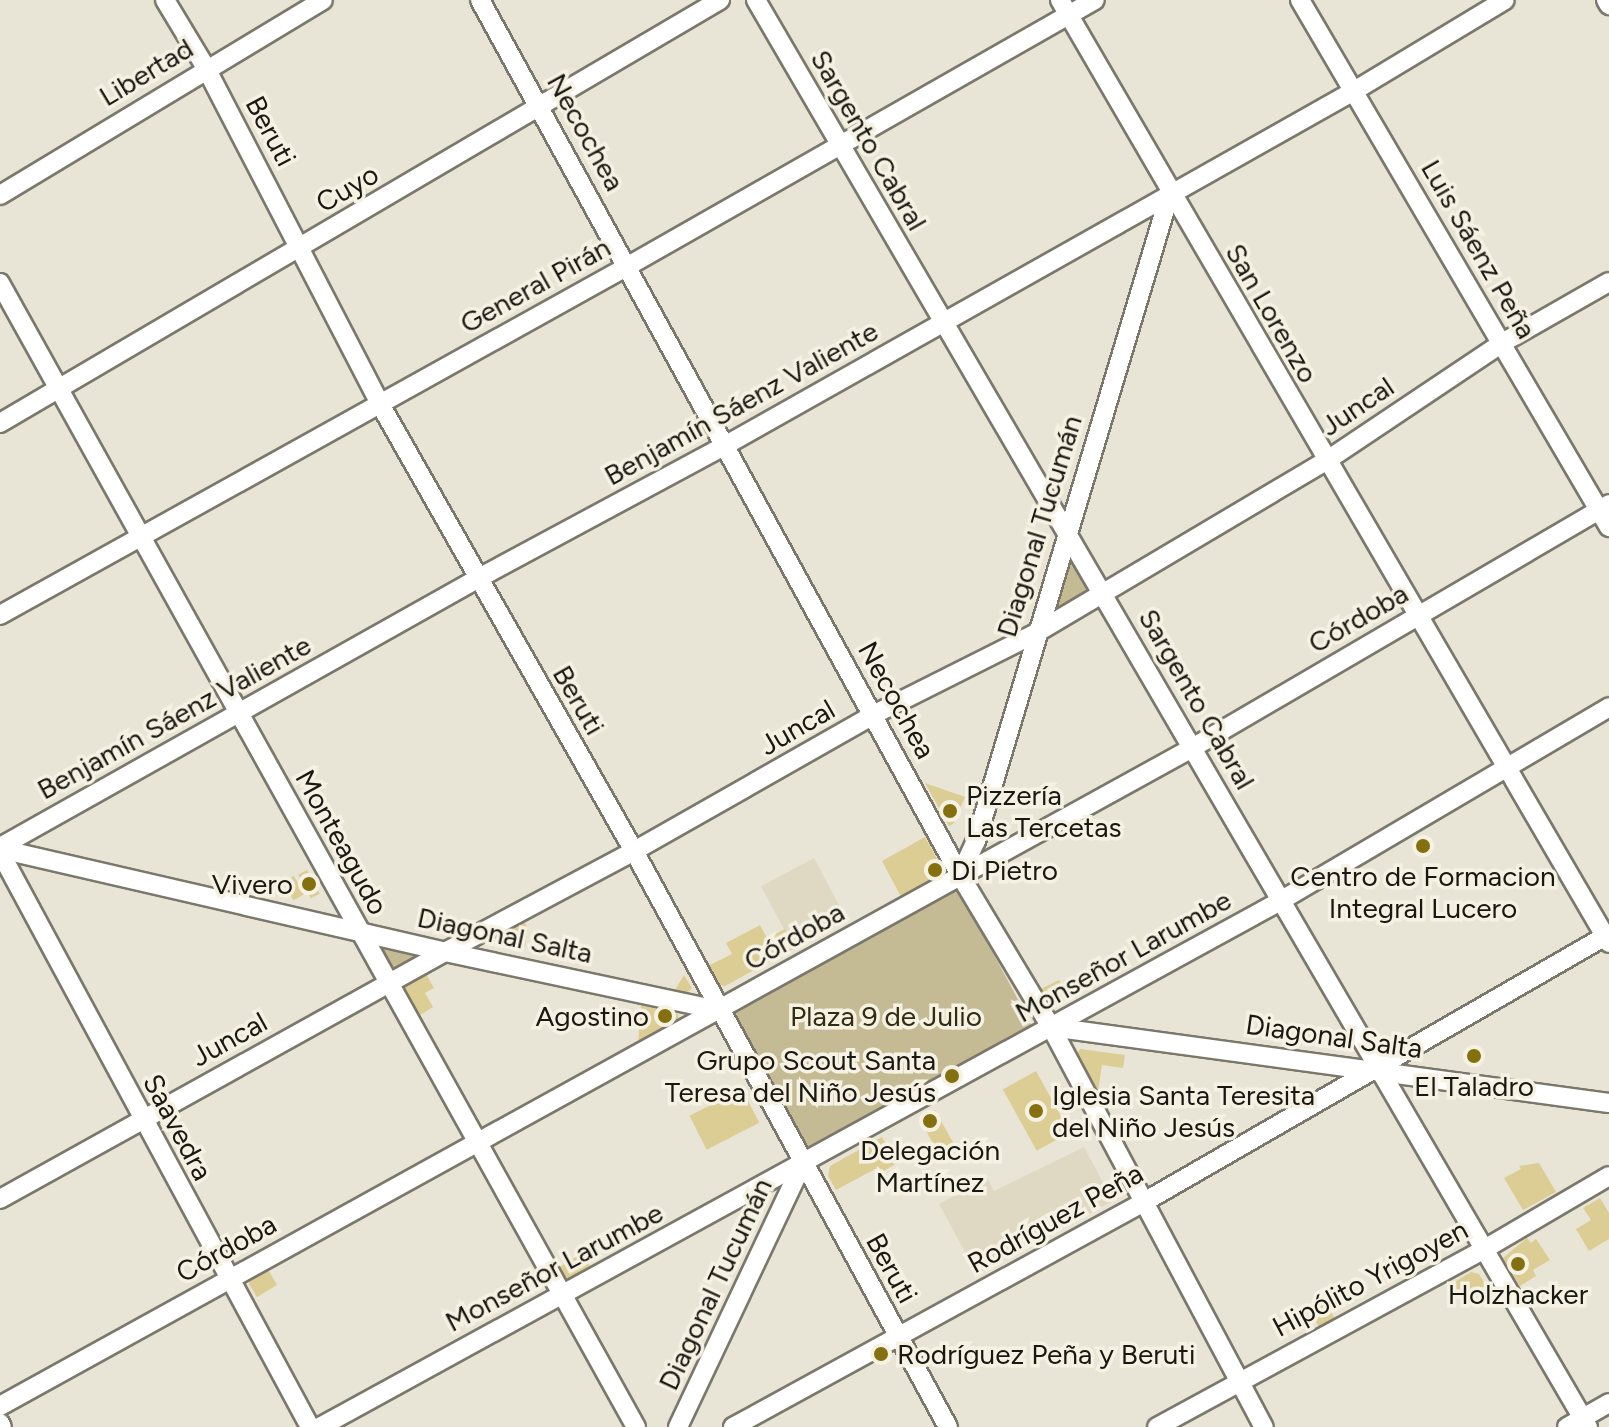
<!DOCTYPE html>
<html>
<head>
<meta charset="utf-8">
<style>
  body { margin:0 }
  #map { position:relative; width:1609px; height:1427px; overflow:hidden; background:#e8e5d6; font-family:Figtree,sans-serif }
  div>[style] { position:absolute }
  .built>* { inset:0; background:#dfd9c4; transform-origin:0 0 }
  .green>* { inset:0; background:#c4ba93; transform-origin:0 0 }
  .building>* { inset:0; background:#dccd94; transform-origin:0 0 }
  .roads { filter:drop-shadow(2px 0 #7b786b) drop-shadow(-2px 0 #7b786b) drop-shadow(0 2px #7b786b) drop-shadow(0 -2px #7b786b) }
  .minor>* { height:18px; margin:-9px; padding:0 9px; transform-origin:9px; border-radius:9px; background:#fff }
  .dots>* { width:22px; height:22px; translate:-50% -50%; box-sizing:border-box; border:4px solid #f6f2e3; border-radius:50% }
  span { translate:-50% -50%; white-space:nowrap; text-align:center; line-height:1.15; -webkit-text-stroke:7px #f6f2e3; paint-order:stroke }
  .street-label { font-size:28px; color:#191812 }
  .poi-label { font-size:28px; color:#191812 }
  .left { translate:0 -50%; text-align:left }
  .right { translate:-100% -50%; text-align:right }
  .park-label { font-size:28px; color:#332c11 }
</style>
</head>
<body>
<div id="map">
  <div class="built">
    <div style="left:814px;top:858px;width:70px;height:60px;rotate:62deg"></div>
    <div style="clip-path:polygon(1084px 1147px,1113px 1201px,977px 1274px,939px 1204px,987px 1178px,994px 1191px)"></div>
  </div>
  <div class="green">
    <div style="clip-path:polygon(1066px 534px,1104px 593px,1036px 633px)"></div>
    <div style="left:957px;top:885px;width:161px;height:261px;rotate:62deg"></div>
    <div style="clip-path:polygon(359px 932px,445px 952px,387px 984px)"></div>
  </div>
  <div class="building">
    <div style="clip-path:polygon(925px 783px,965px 797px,953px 824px,949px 826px)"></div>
    <div style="clip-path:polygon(925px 837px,941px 866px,938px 877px,901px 897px,882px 861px)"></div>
    <div style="left:307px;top:870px;width:27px;height:10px;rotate:62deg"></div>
    <div style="left:294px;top:876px;width:21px;height:12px;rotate:62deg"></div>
    <div style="clip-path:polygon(524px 921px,528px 929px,525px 947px,499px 942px,499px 935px)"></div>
    <div style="clip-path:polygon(760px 925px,767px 938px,785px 929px,795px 948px,725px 986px,717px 984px,708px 966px,732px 954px,726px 943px)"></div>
    <div style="clip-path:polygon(425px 972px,434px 988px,425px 993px,433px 1007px,417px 1017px,402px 990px,403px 984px)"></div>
    <div style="clip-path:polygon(684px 975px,692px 988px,687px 993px,675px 990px)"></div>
    <div style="clip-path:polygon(1059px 980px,1069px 999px,1059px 1004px,1047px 1001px,1041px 989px)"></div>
    <div style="clip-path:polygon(641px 1005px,678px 1014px,679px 1021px,638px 1043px)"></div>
    <div style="clip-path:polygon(1080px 1049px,1125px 1055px,1123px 1068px,1102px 1065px,1098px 1091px,1077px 1054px)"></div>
    <div style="left:1036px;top:1071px;width:70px;height:38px;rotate:61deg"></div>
    <div style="left:742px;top:1089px;width:38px;height:59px;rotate:63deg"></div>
    <div style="left:935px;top:1110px;width:41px;height:18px;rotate:61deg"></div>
    <div style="clip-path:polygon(882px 1137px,897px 1163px,882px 1172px,879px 1167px,836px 1190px,828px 1176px,830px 1166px)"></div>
    <div style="clip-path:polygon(1539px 1163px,1556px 1192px,1523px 1210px,1504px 1178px,1521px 1169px,1519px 1166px)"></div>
    <div style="clip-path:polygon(1600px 1198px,1609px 1213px,1609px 1239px,1589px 1251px,1576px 1229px,1591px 1220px,1583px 1208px)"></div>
    <div style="clip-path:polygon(1527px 1238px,1531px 1243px,1536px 1239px,1550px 1260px,1533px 1270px,1536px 1276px,1520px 1286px,1503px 1258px)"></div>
    <div style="left:582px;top:1253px;width:15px;height:27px;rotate:58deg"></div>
    <div style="clip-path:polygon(266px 1266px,277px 1285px,257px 1297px,249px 1284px,252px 1274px)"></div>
    <div style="clip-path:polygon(1471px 1272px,1479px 1274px,1486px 1285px,1463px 1300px,1453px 1283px)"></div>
    <div style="left:1323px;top:1298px;width:24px;height:18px;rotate:60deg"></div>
  </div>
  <div class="roads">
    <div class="minor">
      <div style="left:165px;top:0;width:79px;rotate:58.9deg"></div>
      <div style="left:206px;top:68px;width:378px;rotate:62.6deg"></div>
      <div style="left:380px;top:404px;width:514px;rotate:60.39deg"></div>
      <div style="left:634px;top:851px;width:656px;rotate:61.4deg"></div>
      <div style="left:480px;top:0;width:998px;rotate:61.25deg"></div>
      <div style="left:960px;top:875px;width:177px;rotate:59.1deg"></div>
      <div style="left:1051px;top:1027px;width:453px;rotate:62deg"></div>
      <div style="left:756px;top:0;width:1652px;rotate:59.76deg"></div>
      <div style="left:1060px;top:0;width:1091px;rotate:59.79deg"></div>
      <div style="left:1300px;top:0;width:611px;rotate:59.62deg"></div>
      <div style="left:1606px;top:0;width:6px;rotate:59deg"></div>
      <div style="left:0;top:195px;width:377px;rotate:-31.1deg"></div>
      <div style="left:0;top:283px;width:1309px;rotate:60.93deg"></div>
      <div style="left:0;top:423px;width:835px;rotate:-30.43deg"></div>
      <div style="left:0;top:615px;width:718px;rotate:-29.06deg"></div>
      <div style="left:628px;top:266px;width:537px;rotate:-29.67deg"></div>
      <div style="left:0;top:847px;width:547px;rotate:-29.33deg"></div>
      <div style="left:477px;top:579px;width:283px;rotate:-28.3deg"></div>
      <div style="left:726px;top:445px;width:721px;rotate:-29.41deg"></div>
      <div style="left:1354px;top:91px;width:176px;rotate:-31.1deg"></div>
      <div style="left:0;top:849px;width:457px;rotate:13deg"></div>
      <div style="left:445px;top:952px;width:280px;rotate:12deg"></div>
      <div style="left:0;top:852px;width:653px;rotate:61.67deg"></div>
      <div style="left:960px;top:875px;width:38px;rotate:-65deg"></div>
      <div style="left:976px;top:841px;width:676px;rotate:-73.33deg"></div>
      <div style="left:1051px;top:1027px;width:563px;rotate:7.76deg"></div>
      <div style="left:0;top:1199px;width:509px;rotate:-29.03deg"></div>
      <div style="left:445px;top:952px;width:214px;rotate:-28.1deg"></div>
      <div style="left:634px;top:851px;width:275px;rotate:-29.6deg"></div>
      <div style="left:873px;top:715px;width:182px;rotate:-26.7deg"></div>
      <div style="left:1036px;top:633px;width:337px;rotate:-30.7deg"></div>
      <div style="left:1326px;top:461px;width:212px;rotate:-33.8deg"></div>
      <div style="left:1502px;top:343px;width:123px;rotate:-29.7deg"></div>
      <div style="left:0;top:1406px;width:1362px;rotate:-28.9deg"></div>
      <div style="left:1192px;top:748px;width:483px;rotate:-30.3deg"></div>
      <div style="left:0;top:1423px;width:4px;rotate:63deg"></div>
      <div style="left:320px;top:1427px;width:1097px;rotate:-28.71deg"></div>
      <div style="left:1282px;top:900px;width:380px;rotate:-30.5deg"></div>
      <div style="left:678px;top:1427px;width:290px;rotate:-64.7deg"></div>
      <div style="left:733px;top:1427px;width:469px;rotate:-28.7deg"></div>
      <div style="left:1144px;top:1202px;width:537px;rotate:-29.96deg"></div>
      <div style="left:1157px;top:1427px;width:371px;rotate:-28.5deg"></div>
      <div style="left:1483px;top:1250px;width:146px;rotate:-30.4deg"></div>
      <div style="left:1567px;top:1427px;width:48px;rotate:-29.7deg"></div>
    </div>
  </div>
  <div class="dots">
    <div style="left:950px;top:811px;background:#857010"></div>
    <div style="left:1423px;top:846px;background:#857010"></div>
    <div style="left:935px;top:870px;background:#857010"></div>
    <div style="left:309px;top:884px;background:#857010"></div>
    <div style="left:665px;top:1016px;background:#857010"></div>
    <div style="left:1474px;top:1056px;background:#857010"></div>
    <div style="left:952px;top:1076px;background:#857010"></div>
    <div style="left:1036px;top:1111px;background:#857010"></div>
    <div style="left:930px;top:1121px;background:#857010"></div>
    <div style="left:1518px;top:1264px;background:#857010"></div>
    <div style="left:881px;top:1354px;background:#857010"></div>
  </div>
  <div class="street-label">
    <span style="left:146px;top:72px;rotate:-31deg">Libertad</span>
    <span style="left:271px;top:131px;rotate:62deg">Beruti</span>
    <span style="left:586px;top:132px;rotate:61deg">Necochea</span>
    <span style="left:869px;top:140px;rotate:60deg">Sargento Cabral</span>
    <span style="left:347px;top:188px;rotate:-30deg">Cuyo</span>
    <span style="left:1479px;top:249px;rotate:60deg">Luis Sáenz Peña</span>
    <span style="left:535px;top:285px;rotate:-29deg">General Pirán</span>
    <span style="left:1272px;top:313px;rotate:60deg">San Lorenzo</span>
    <span style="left:741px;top:403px;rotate:-29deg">Benjamín Sáenz Valiente</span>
    <span style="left:1357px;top:406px;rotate:-34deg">Juncal</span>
    <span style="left:1039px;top:526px;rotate:-73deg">Diagonal Tucumán</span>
    <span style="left:1358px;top:618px;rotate:-30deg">Córdoba</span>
    <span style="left:1197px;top:699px;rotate:60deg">Sargento Cabral</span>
    <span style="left:579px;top:700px;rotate:60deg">Beruti</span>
    <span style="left:897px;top:700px;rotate:61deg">Necochea</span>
    <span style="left:174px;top:717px;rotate:-29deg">Benjamín Sáenz Valiente</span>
    <span style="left:797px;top:727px;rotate:-30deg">Juncal</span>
    <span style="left:342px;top:842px;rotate:61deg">Monteagudo</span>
    <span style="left:505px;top:935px;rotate:12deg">Diagonal Salta</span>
    <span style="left:794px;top:936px;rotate:-29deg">Córdoba</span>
    <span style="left:1123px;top:956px;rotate:-29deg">Monseñor Larumbe</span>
    <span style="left:1334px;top:1036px;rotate:8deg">Diagonal Salta</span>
    <span style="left:229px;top:1039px;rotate:-29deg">Juncal</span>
    <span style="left:178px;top:1127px;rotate:62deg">Saavedra</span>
    <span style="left:1055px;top:1218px;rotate:-29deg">Rodríguez Peña</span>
    <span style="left:226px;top:1248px;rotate:-29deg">Córdoba</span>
    <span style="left:554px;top:1267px;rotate:-28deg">Monseñor Larumbe</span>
    <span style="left:892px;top:1268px;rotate:61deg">Beruti</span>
    <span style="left:1370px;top:1278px;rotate:-28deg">Hipólito Yrigoyen</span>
    <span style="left:715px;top:1284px;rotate:-65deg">Diagonal Tucumán</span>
  </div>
  <div class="poi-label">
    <span class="left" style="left:966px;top:811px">Pizzería<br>Las Tercetas</span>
    <span class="left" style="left:951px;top:870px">Di Pietro</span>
    <span style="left:1423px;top:892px">Centro de Formacion<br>Integral Lucero</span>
    <span class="right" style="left:293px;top:884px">Vivero</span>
    <span class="right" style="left:649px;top:1016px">Agostino</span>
    <span class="right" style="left:936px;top:1076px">Grupo Scout Santa<br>Teresa del Niño Jesús</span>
    <span style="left:1474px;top:1086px">El Taladro</span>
    <span class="left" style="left:1052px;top:1111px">Iglesia Santa Teresita<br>del Niño Jesús</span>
    <span style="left:930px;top:1166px">Delegación<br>Martínez</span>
    <span style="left:1518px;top:1294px">Holzhacker</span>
    <span class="left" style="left:897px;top:1354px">Rodríguez Peña y Beruti</span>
  </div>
  <div class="park-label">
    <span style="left:886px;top:1016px">Plaza 9 de Julio</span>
  </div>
</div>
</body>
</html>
